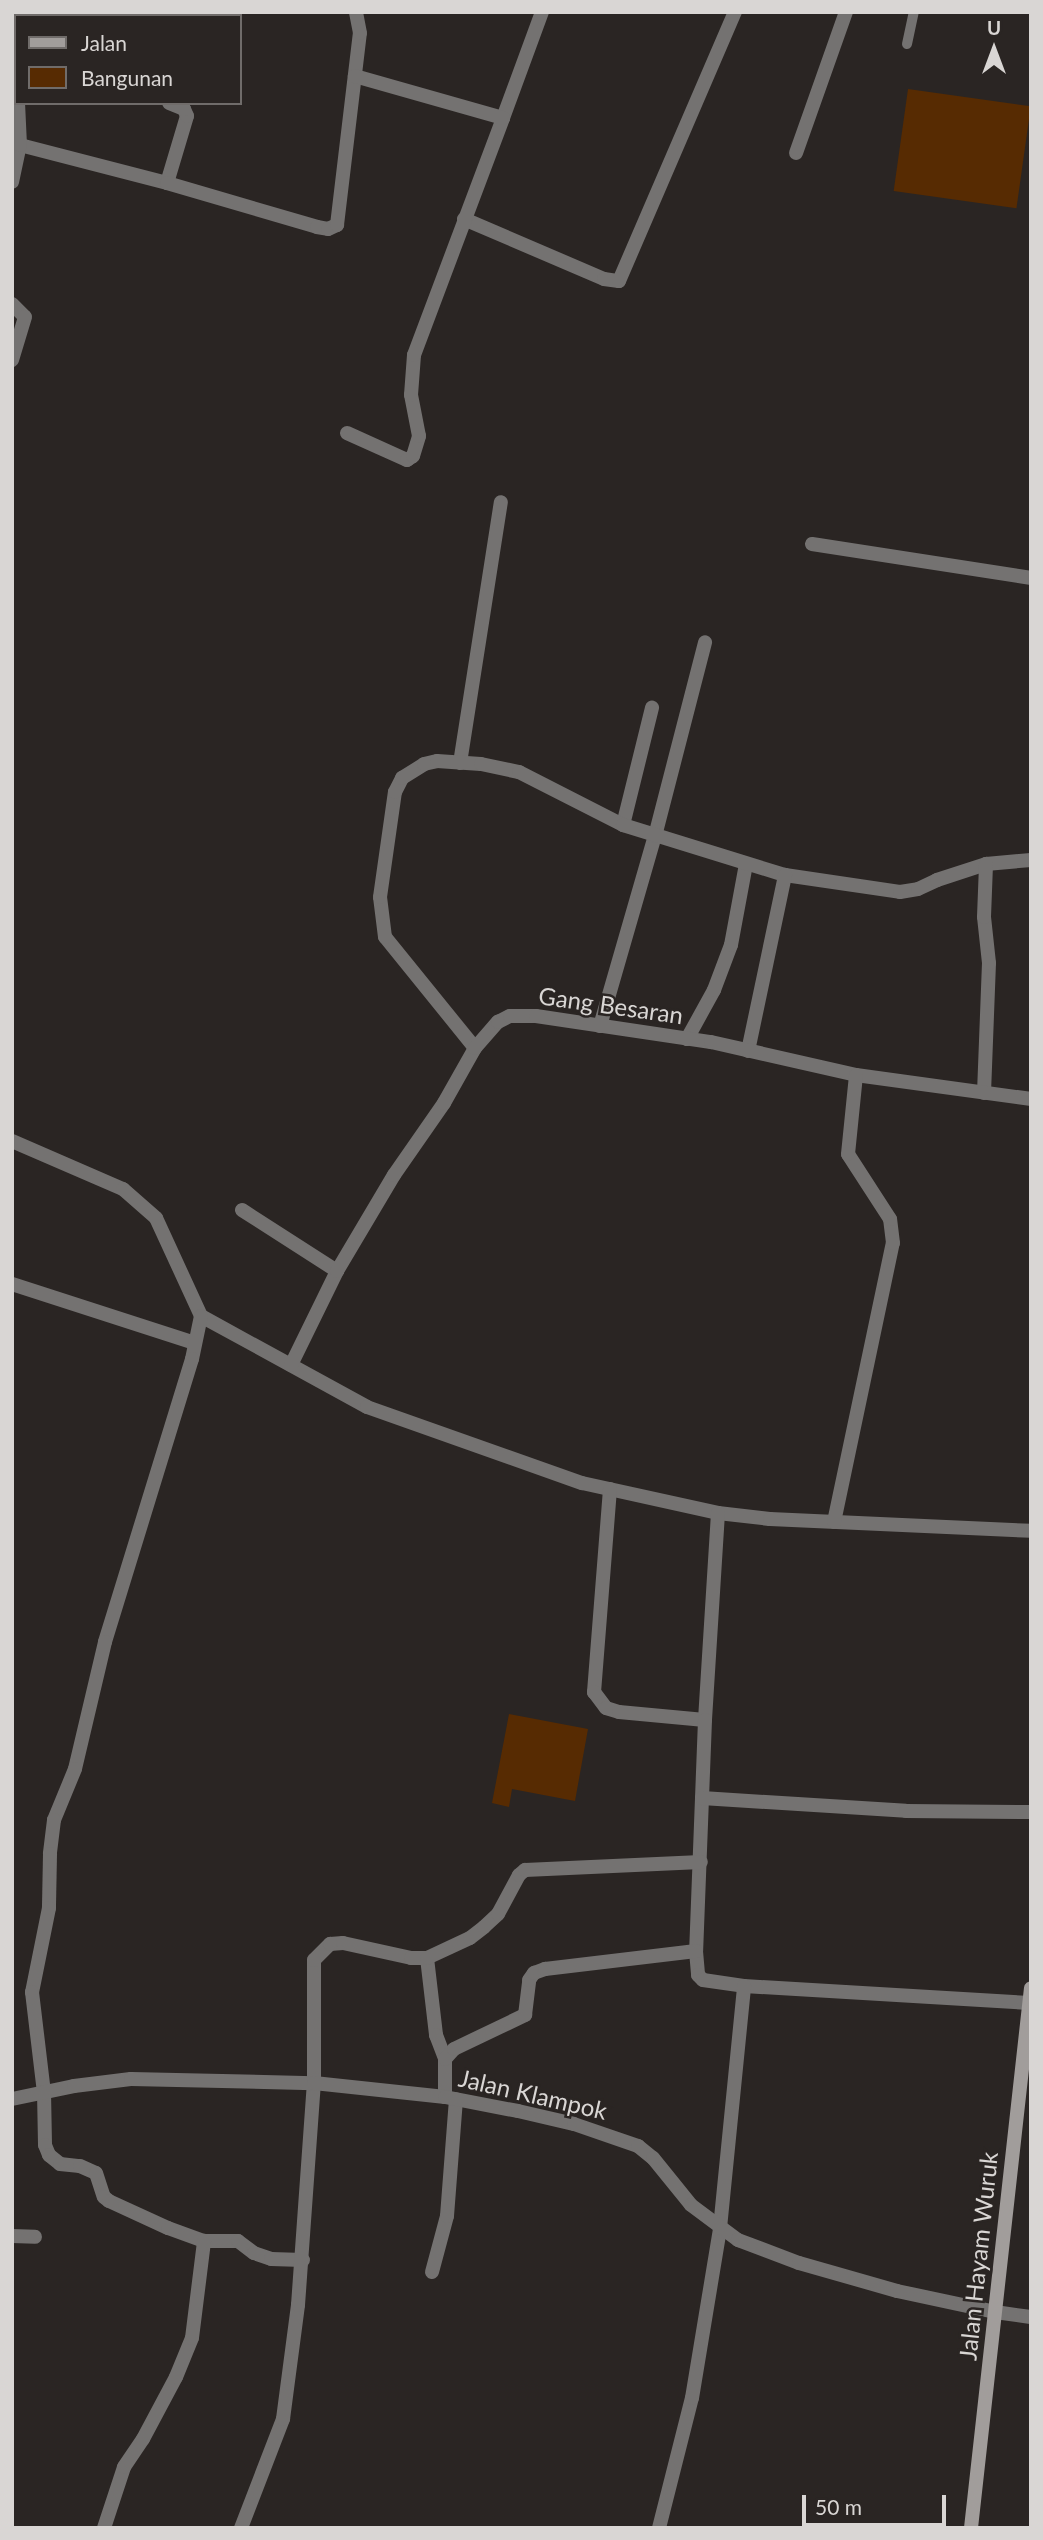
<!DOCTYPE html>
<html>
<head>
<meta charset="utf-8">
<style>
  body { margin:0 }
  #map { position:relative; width:1043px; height:2540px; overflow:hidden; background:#2a2523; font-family:Lato,sans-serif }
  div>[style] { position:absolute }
  .building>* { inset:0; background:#572b02; transform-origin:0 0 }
  .service>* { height:10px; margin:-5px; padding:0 5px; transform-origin:5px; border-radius:5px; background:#747271 }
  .minor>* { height:14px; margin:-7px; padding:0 7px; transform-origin:7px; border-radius:7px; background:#747271 }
  .tertiary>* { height:14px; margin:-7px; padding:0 7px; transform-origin:7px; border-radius:7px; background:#747271 }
  .secondary>* { height:14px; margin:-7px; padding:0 7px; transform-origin:7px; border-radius:7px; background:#a19d9b }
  span { translate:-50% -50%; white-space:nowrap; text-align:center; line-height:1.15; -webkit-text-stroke:5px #2a2523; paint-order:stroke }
  .street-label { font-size:24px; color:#d9d6d4 }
  .frame { position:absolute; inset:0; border:14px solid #d9d6d4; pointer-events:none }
  .legend { position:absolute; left:14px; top:14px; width:228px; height:91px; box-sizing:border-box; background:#2a2523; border:2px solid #706c6a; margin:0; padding:9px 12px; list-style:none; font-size:21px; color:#d9d6d4 }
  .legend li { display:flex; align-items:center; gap:14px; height:35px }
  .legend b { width:35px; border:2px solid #706c6a }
  .north { position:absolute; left:959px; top:14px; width:70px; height:70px; -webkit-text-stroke:5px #2a2523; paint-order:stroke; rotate:0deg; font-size:19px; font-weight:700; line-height:28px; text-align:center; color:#d9d6d4 }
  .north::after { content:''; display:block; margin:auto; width:24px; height:32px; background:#d9d6d4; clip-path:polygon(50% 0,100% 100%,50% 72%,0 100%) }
  .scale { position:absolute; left:802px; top:2495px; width:144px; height:32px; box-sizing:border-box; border:4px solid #d9d6d4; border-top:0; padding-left:9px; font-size:21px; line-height:24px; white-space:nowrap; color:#d9d6d4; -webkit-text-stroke:5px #2a2523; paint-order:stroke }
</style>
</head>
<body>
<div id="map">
  <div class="building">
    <div style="left:908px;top:89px;width:124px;height:103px;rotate:8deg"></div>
    <div style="clip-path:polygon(509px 1714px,588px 1729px,575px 1801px,512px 1789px,509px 1807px,492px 1803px)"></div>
  </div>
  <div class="service">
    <div style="left:907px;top:44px;width:33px;rotate:-78deg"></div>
  </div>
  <div class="minor">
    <div style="left:14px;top:12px;width:41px;rotate:87.2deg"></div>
    <div style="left:128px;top:16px;width:4px;rotate:-76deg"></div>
    <div style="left:12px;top:85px;width:4px;rotate:27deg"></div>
    <div style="left:503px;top:118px;width:113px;rotate:-69.8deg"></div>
    <div style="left:20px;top:145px;width:152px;rotate:14.5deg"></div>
    <div style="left:167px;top:183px;width:70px;rotate:-73.4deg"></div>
    <div style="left:187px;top:116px;width:8px;rotate:-113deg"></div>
    <div style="left:184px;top:109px;width:16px;rotate:-158deg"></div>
    <div style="left:796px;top:153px;width:150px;rotate:-70.5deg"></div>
    <div style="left:12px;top:182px;width:38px;rotate:-78deg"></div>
    <div style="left:20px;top:145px;width:42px;rotate:-92.7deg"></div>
    <div style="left:167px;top:183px;width:156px;rotate:16.3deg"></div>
    <div style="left:317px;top:227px;width:11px;rotate:10deg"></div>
    <div style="left:328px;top:229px;width:10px;rotate:-24deg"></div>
    <div style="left:337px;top:225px;width:193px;rotate:-83.2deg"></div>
    <div style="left:360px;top:33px;width:21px;rotate:-101deg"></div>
    <div style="left:464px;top:219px;width:152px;rotate:23.2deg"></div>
    <div style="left:604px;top:279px;width:15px;rotate:8deg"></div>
    <div style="left:619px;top:281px;width:293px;rotate:-66.7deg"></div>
    <div style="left:12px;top:304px;width:18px;rotate:45deg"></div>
    <div style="left:25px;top:317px;width:45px;rotate:106.8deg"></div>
    <div style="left:347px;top:433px;width:66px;rotate:24.2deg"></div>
    <div style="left:407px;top:460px;width:7px;rotate:-34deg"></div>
    <div style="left:413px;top:456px;width:21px;rotate:-73deg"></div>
    <div style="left:419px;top:436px;width:42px;rotate:-101deg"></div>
    <div style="left:411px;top:395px;width:40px;rotate:-85.7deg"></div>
    <div style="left:414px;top:355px;width:253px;rotate:-69.4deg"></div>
    <div style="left:503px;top:118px;width:154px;rotate:-164.2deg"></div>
    <div style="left:812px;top:544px;width:222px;rotate:8.8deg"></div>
    <div style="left:460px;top:763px;width:264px;rotate:-81.1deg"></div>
    <div style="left:623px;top:825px;width:121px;rotate:-76.1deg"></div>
    <div style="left:600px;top:1026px;width:198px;rotate:-73.9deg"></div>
    <div style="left:655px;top:836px;width:200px;rotate:-75.5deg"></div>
    <div style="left:687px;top:1039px;width:56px;rotate:-61.1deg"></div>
    <div style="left:714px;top:990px;width:48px;rotate:-69.3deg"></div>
    <div style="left:731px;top:945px;width:82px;rotate:-79.5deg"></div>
    <div style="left:475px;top:1048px;width:143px;rotate:-129deg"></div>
    <div style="left:385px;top:937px;width:40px;rotate:-97.1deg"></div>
    <div style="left:380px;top:897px;width:106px;rotate:-81.9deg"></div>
    <div style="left:395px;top:792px;width:16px;rotate:-63deg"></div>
    <div style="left:402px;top:778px;width:26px;rotate:-32deg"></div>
    <div style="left:424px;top:764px;width:13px;rotate:-13deg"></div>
    <div style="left:437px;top:761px;width:44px;rotate:3.9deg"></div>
    <div style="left:481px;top:764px;width:39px;rotate:12deg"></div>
    <div style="left:519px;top:772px;width:117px;rotate:27deg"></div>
    <div style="left:623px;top:825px;width:170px;rotate:17.2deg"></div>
    <div style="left:785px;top:875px;width:116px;rotate:8.4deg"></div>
    <div style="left:900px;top:892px;width:18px;rotate:-9deg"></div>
    <div style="left:918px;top:889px;width:21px;rotate:-25deg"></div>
    <div style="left:937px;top:880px;width:52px;rotate:-18.1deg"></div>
    <div style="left:986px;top:864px;width:45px;rotate:-5.1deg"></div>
    <div style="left:748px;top:1051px;width:180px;rotate:-78.1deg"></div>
    <div style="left:984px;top:1093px;width:130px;rotate:-87.8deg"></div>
    <div style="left:989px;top:963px;width:46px;rotate:-96.2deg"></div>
    <div style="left:984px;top:917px;width:53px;rotate:-87.8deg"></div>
    <div style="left:12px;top:1141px;width:121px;rotate:23.4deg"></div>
    <div style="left:123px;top:1189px;width:44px;rotate:41.3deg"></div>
    <div style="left:156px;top:1218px;width:108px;rotate:65.3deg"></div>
    <div style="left:201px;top:1316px;width:189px;rotate:28.7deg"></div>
    <div style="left:367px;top:1407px;width:228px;rotate:19.5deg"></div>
    <div style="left:582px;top:1483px;width:139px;rotate:12.4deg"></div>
    <div style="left:718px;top:1513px;width:52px;rotate:6.6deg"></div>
    <div style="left:770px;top:1519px;width:261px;rotate:2.6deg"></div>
    <div style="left:242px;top:1210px;width:113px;rotate:32.7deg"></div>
    <div style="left:12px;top:1284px;width:192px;rotate:17.9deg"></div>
    <div style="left:201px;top:1316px;width:44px;rotate:101.8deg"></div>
    <div style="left:192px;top:1359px;width:296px;rotate:107.1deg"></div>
    <div style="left:105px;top:1642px;width:130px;rotate:103.3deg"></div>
    <div style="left:75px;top:1769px;width:55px;rotate:112.4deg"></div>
    <div style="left:54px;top:1820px;width:34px;rotate:97deg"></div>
    <div style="left:50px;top:1854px;width:54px;rotate:91.1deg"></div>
    <div style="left:49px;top:1908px;width:86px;rotate:101.4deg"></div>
    <div style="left:32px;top:1992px;width:101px;rotate:83.2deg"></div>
    <div style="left:44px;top:2092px;width:53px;rotate:88.9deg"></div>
    <div style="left:45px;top:2145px;width:11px;rotate:68deg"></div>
    <div style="left:49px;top:2155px;width:14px;rotate:39deg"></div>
    <div style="left:60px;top:2164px;width:20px;rotate:6deg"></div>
    <div style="left:80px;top:2166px;width:17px;rotate:24deg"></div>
    <div style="left:96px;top:2173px;width:25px;rotate:72deg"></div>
    <div style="left:104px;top:2197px;width:6px;rotate:39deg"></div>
    <div style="left:109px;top:2201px;width:65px;rotate:24.6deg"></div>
    <div style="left:168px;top:2228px;width:38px;rotate:20deg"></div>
    <div style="left:204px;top:2241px;width:34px"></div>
    <div style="left:238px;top:2241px;width:20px;rotate:37deg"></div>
    <div style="left:254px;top:2253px;width:18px;rotate:19deg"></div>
    <div style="left:271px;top:2259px;width:32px;rotate:2deg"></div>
    <div style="left:291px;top:1365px;width:105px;rotate:-63.9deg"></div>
    <div style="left:337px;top:1271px;width:112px;rotate:-59.3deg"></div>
    <div style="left:394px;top:1175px;width:88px;rotate:-55.2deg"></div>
    <div style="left:444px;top:1103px;width:63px;rotate:-60.6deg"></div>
    <div style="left:475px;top:1048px;width:35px;rotate:-49deg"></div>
    <div style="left:498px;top:1022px;width:13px;rotate:-27deg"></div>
    <div style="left:510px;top:1016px;width:26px"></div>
    <div style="left:536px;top:1016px;width:177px;rotate:8.5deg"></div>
    <div style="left:711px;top:1042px;width:149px;rotate:12.8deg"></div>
    <div style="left:856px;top:1075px;width:177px;rotate:7.8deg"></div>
    <div style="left:610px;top:1489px;width:204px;rotate:94.5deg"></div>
    <div style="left:594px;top:1692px;width:20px;rotate:53deg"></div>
    <div style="left:606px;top:1708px;width:14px;rotate:17deg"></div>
    <div style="left:619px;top:1712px;width:86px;rotate:5.3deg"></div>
    <div style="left:718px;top:1513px;width:207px;rotate:93.6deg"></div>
    <div style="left:705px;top:1720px;width:231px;rotate:92.2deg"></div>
    <div style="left:696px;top:1951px;width:24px;rotate:85deg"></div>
    <div style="left:698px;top:1975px;width:7px;rotate:45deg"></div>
    <div style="left:703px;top:1980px;width:41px;rotate:8.3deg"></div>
    <div style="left:744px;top:1986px;width:286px;rotate:3.4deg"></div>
    <div style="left:834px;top:1522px;width:285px;rotate:-78.1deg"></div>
    <div style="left:893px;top:1243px;width:24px;rotate:-97deg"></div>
    <div style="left:890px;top:1219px;width:77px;rotate:-122.9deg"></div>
    <div style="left:848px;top:1154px;width:79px;rotate:-84.2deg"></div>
    <div style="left:702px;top:1798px;width:204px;rotate:3.6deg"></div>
    <div style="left:906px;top:1811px;width:125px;rotate:0.5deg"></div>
    <div style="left:427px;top:1958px;width:78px;rotate:83.3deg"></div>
    <div style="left:436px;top:2035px;width:26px;rotate:69deg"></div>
    <div style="left:445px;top:2097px;width:38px;rotate:-90deg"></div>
    <div style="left:445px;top:2059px;width:13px;rotate:-48deg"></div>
    <div style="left:454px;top:2049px;width:79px;rotate:-25.6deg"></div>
    <div style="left:525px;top:2015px;width:35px;rotate:-83deg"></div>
    <div style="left:529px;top:1980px;width:9px;rotate:-54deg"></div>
    <div style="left:534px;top:1973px;width:12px;rotate:-20deg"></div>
    <div style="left:545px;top:1969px;width:152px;rotate:-6.8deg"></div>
    <div style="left:12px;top:2236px;width:23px;rotate:2deg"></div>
    <div style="left:432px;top:2272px;width:58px;rotate:-75deg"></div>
    <div style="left:447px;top:2216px;width:117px;rotate:-85.6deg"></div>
    <div style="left:995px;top:2312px;width:36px;rotate:8deg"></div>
    <div style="left:104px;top:2528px;width:64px;rotate:-71.8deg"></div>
    <div style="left:124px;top:2467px;width:34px;rotate:-56deg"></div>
    <div style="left:143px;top:2439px;width:70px;rotate:-62deg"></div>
    <div style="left:176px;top:2377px;width:42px;rotate:-67.7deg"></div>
    <div style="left:192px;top:2338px;width:98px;rotate:-82.9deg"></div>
    <div style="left:241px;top:2528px;width:117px;rotate:-68.9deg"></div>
    <div style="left:283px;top:2419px;width:115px;rotate:-82.5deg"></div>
    <div style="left:298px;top:2305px;width:223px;rotate:-85.9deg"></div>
    <div style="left:314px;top:2083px;width:123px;rotate:-90deg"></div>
    <div style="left:314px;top:1960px;width:23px;rotate:-45deg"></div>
    <div style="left:330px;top:1944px;width:13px;rotate:-4deg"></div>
    <div style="left:343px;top:1943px;width:70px;rotate:12.4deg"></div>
    <div style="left:411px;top:1958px;width:16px"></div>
    <div style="left:427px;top:1958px;width:47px;rotate:-24.9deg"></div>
    <div style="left:470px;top:1938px;width:18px;rotate:-38deg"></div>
    <div style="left:484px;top:1927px;width:19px;rotate:-43deg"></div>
    <div style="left:498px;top:1914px;width:44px;rotate:-61.7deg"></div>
    <div style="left:519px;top:1875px;width:8px;rotate:-40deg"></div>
    <div style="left:525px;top:1870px;width:176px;rotate:-2.6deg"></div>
    <div style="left:659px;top:2528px;width:134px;rotate:-75.8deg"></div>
    <div style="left:692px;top:2398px;width:172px;rotate:-80.6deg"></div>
    <div style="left:720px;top:2228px;width:243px;rotate:-84.3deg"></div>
  </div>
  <div class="tertiary">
    <div style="left:12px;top:2099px;width:63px;rotate:-11.8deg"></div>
    <div style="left:74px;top:2086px;width:57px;rotate:-7deg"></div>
    <div style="left:131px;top:2079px;width:183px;rotate:1.3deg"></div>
    <div style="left:314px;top:2083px;width:132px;rotate:6.1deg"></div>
    <div style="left:445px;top:2097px;width:74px;rotate:10.9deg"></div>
    <div style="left:518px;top:2111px;width:57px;rotate:13.1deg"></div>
    <div style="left:574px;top:2124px;width:68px;rotate:19deg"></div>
    <div style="left:638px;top:2146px;width:19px;rotate:39deg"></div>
    <div style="left:653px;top:2158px;width:60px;rotate:51deg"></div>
    <div style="left:691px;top:2205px;width:59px;rotate:36.7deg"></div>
    <div style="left:738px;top:2240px;width:65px;rotate:20.7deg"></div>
    <div style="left:799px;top:2263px;width:102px;rotate:15.9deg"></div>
    <div style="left:897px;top:2291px;width:100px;rotate:12.1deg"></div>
  </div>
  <div class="secondary">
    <div style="left:971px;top:2528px;width:543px;rotate:-83.66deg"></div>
  </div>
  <div class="street-label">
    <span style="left:611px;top:1005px;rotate:8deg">Gang Besaran</span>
    <span style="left:533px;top:2094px;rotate:13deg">Jalan Klampok</span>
    <span style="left:978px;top:2256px;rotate:-84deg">Jalan Hayam Wuruk</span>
  </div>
  <div class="frame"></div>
  <ul class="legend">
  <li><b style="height:9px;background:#a19d9b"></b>Jalan</li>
  <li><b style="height:19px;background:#572b02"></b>Bangunan</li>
  </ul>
  <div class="north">U</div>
  <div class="scale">50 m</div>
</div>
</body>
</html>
